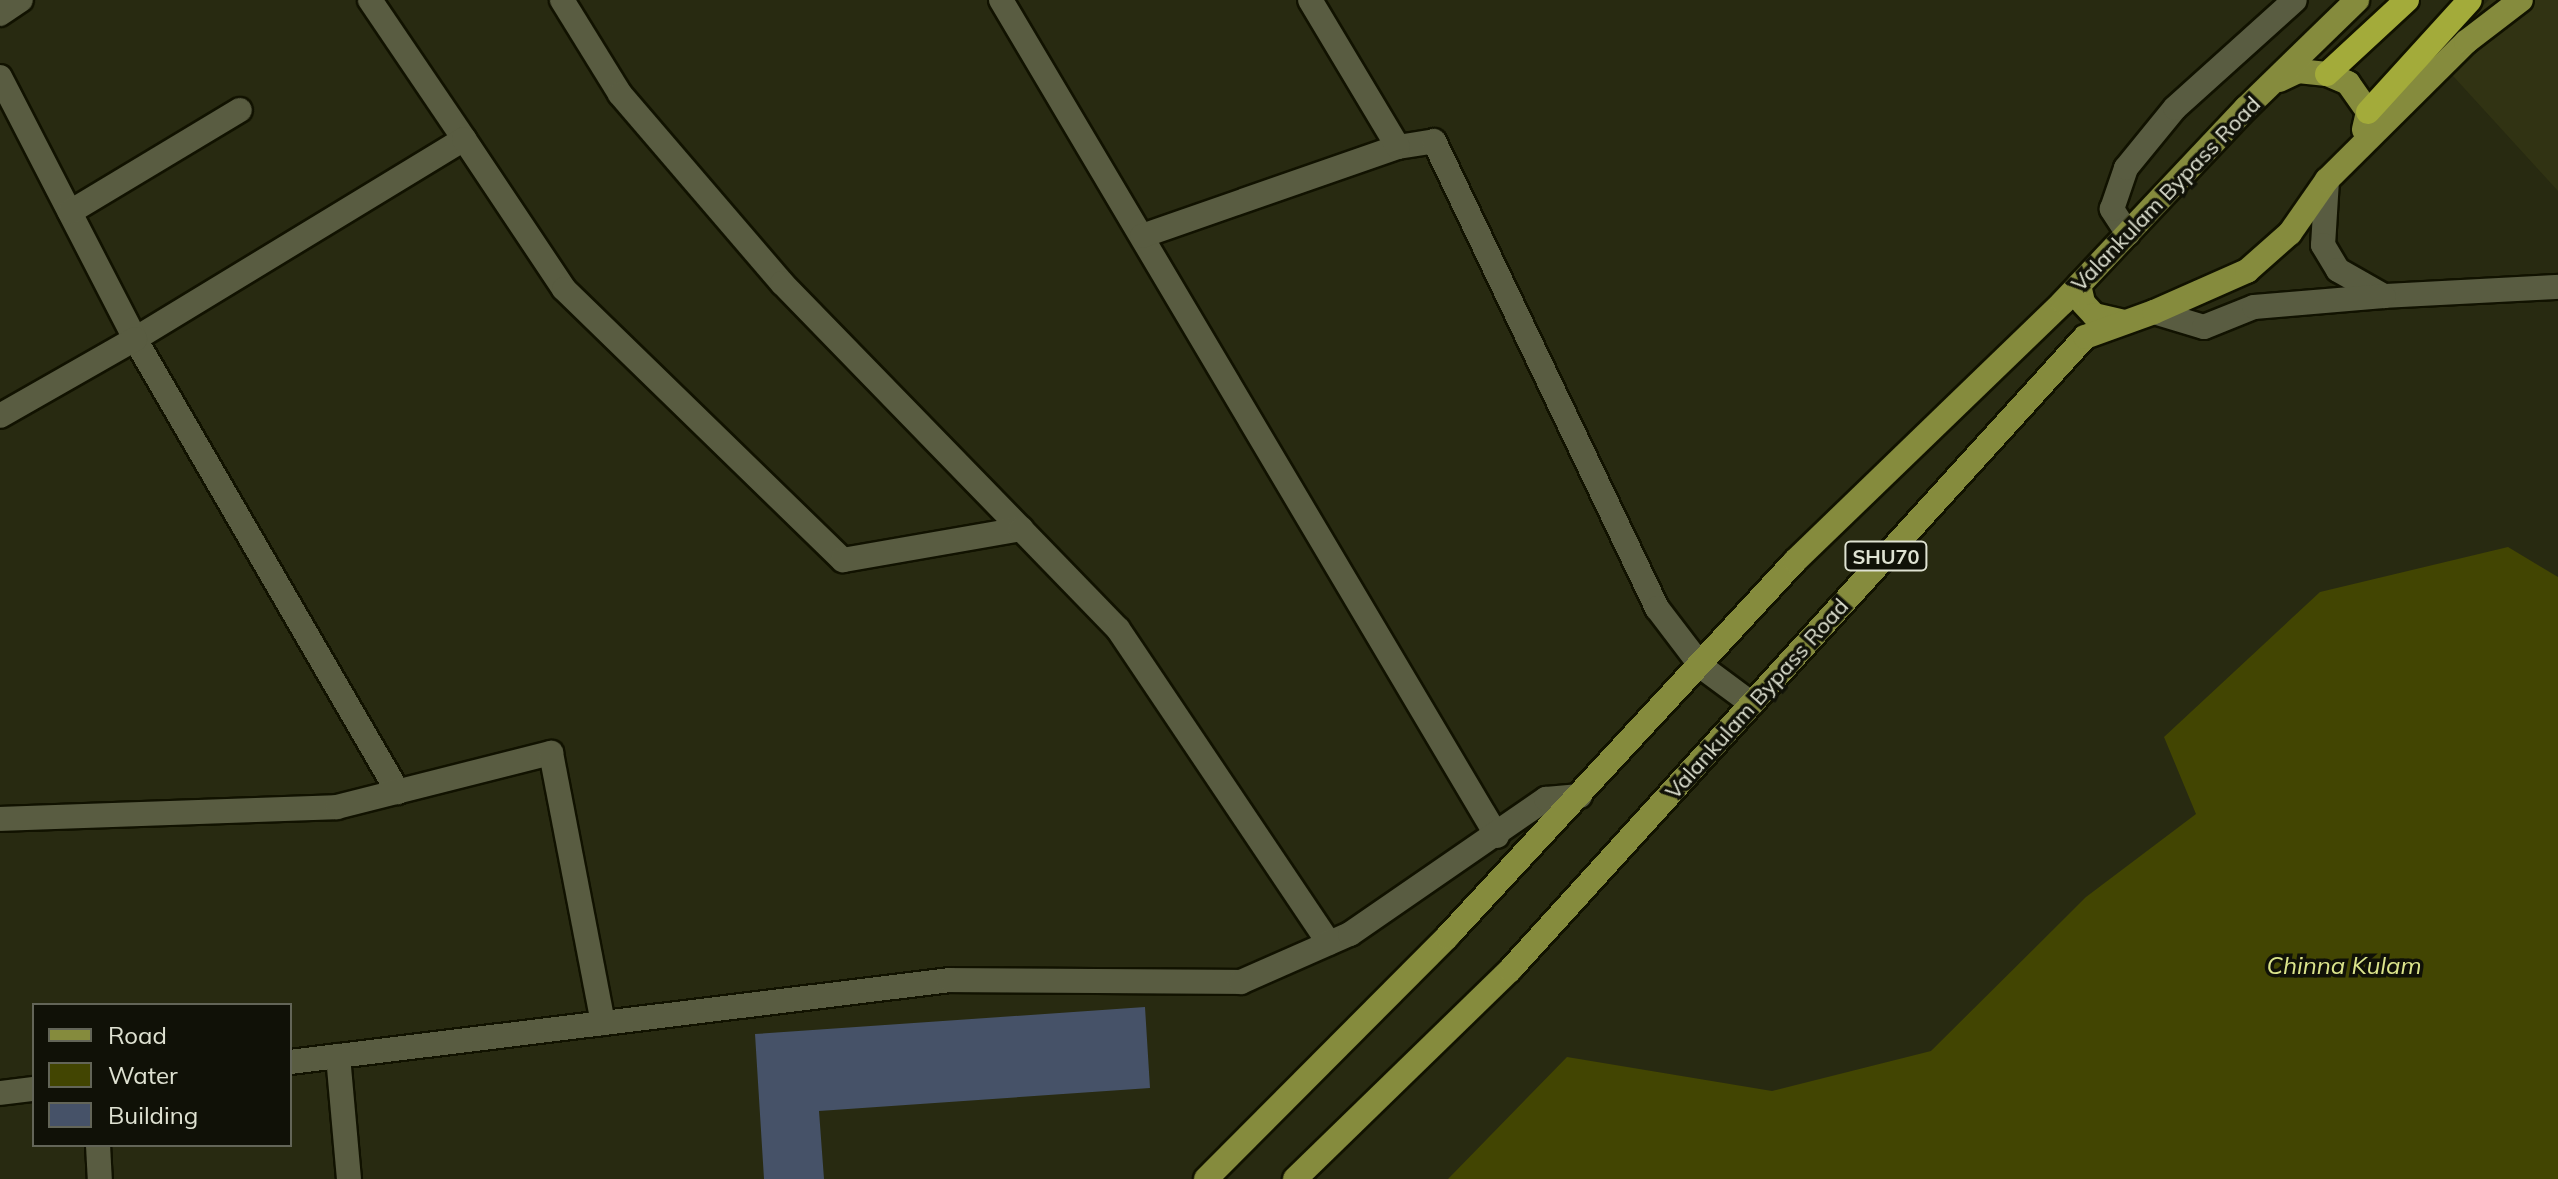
<!DOCTYPE html>
<html>
<head>
<meta charset="utf-8">
<style>
  body { margin:0 }
  #map { position:relative; width:2558px; height:1179px; overflow:hidden; background:#282a11; font-family:Mulish,sans-serif }
  div>[style] { position:absolute }
  .built>* { inset:0; background:#313313 }
  .water>* { inset:0; background:#424502 }
  .building>* { inset:0; background:#465268 }
  .roads { filter:drop-shadow(2px 0 #111200) drop-shadow(-2px 0 #111200) drop-shadow(0 2px #111200) drop-shadow(0 -2px #111200) }
  .street>* { height:24px; margin:-12px; padding:0 12px; transform-origin:12px; border-radius:12px; background:#595c41 }
  .secondary>* { height:24px; margin:-12px; padding:0 12px; transform-origin:12px; border-radius:12px; background:#595c41 }
  .primary>* { height:24px; margin:-12px; padding:0 12px; transform-origin:12px; border-radius:12px; background:#858b3d }
  .highway>* { height:24px; margin:-12px; padding:0 12px; transform-origin:12px; border-radius:12px; background:#a3ab3a }
  span { translate:-50% -50%; white-space:nowrap; text-align:center; line-height:1.15; -webkit-text-stroke:7px #101107; paint-order:stroke }
  .shield-label span { padding:2px 6px; background:#101107; border:2px solid; border-radius:6px; -webkit-text-stroke-width:0 }
  .shield-label { font-size:20px; color:#dfe2d2; font-weight:700 }
  .street-label { font-size:22px; color:#dfe2d2 }
  .water-label { font-size:24px; color:#dce58c; font-style:italic }
  .legend { position:absolute; left:32px; top:1003px; width:260px; height:144px; box-sizing:border-box; background:#101107; border:2px solid #636558; margin:0; padding:10px 14px; list-style:none; font-size:24px; color:#dfe2d2 }
  .legend li { display:flex; align-items:center; gap:16px; height:40px }
  .legend b { width:40px; border:2px solid #636558 }
</style>
</head>
<body>
<div id="map">
  <div class="built">
    <div style="clip-path:polygon(2489px 0,2558px 0,2558px 191px,2433px 54px)"></div>
  </div>
  <div class="water">
    <div style="clip-path:polygon(2508px 547px,2558px 577px,2558px 1179px,1448px 1179px,1567px 1057px,1772px 1091px,1931px 1051px,2086px 897px,2196px 814px,2164px 737px,2320px 592px)"></div>
  </div>
  <div class="building">
    <div style="clip-path:polygon(1145px 1007px,1150px 1088px,819px 1111px,824px 1179px,764px 1179px,755px 1034px)"></div>
  </div>
  <div class="roads">
    <div class="street">
      <div style="left:370px;top:0;width:168px;rotate:55.9deg"></div>
      <div style="left:464px;top:139px;width:385px;rotate:148.7deg"></div>
      <div style="left:135px;top:339px;width:524px;rotate:59.86deg"></div>
      <div style="left:562px;top:0;width:110px;rotate:58.3deg"></div>
      <div style="left:620px;top:94px;width:249px;rotate:49.4deg"></div>
      <div style="left:782px;top:283px;width:343px;rotate:45.8deg"></div>
      <div style="left:1001px;top:0;width:972px;rotate:59.32deg"></div>
      <div style="left:0;top:14px;width:25px;rotate:-34deg"></div>
      <div style="left:0;top:77px;width:295px;rotate:62.7deg"></div>
      <div style="left:135px;top:339px;width:155px;rotate:150.3deg"></div>
      <div style="left:464px;top:139px;width:180px;rotate:56.3deg"></div>
      <div style="left:564px;top:289px;width:389px;rotate:44.2deg"></div>
      <div style="left:843px;top:560px;width:181px;rotate:-9.9deg"></div>
      <div style="left:1021px;top:529px;width:139px;rotate:45.9deg"></div>
      <div style="left:1118px;top:629px;width:378px;rotate:56.1deg"></div>
      <div style="left:1398px;top:147px;width:36px;rotate:-9deg"></div>
      <div style="left:1434px;top:141px;width:518px;rotate:64.47deg"></div>
      <div style="left:1657px;top:608px;width:74px;rotate:52.7deg"></div>
      <div style="left:1702px;top:667px;width:62px;rotate:36.5deg"></div>
      <div style="left:70px;top:212px;width:198px;rotate:-31deg"></div>
      <div style="left:2128px;top:234px;width:30px;rotate:-123deg"></div>
      <div style="left:2112px;top:209px;width:43px;rotate:-71.1deg"></div>
      <div style="left:2126px;top:168px;width:77px;rotate:-50.8deg"></div>
      <div style="left:2175px;top:108px;width:161px;rotate:-42deg"></div>
      <div style="left:1142px;top:236px;width:271px;rotate:-19.2deg"></div>
      <div style="left:1398px;top:147px;width:171px;rotate:-120.9deg"></div>
      <div style="left:0;top:819px;width:337px;rotate:-2deg"></div>
      <div style="left:337px;top:807px;width:221px;rotate:-14.2deg"></div>
      <div style="left:551px;top:753px;width:275px;rotate:79.1deg"></div>
      <div style="left:338px;top:1056px;width:123px;rotate:84.9deg"></div>
      <div style="left:290px;top:1062px;width:665px;rotate:-7.08deg"></div>
      <div style="left:950px;top:980px;width:291px;rotate:0.4deg"></div>
      <div style="left:1241px;top:982px;width:119px;rotate:-23.8deg"></div>
      <div style="left:1350px;top:934px;width:238px;rotate:-34.6deg"></div>
      <div style="left:1546px;top:799px;width:34px;rotate:-5deg"></div>
      <div style="left:0;top:1093px;width:34px;rotate:-7deg"></div>
      <div style="left:98px;top:1145px;width:34px;rotate:87deg"></div>
    </div>
    <div class="secondary">
      <div style="left:2327px;top:180px;width:65px;rotate:93.5deg"></div>
      <div style="left:2323px;top:245px;width:29px;rotate:59deg"></div>
      <div style="left:2338px;top:270px;width:53px;rotate:29.5deg"></div>
      <div style="left:2384px;top:296px;width:174px;rotate:-3deg"></div>
      <div style="left:2154px;top:312px;width:52px;rotate:16.7deg"></div>
      <div style="left:2204px;top:327px;width:54px;rotate:-21.8deg"></div>
      <div style="left:2254px;top:307px;width:130px;rotate:-4.8deg"></div>
    </div>
    <div class="primary">
      <div style="left:2279px;top:80px;width:21px;rotate:-25deg"></div>
      <div style="left:2298px;top:71px;width:29px;rotate:6deg"></div>
      <div style="left:2327px;top:74px;width:23px;rotate:23deg"></div>
      <div style="left:2348px;top:83px;width:35px;rotate:55deg"></div>
      <div style="left:2368px;top:112px;width:18px;rotate:103deg"></div>
      <div style="left:2079px;top:285px;width:18px;rotate:77deg"></div>
      <div style="left:2083px;top:303px;width:16px;rotate:47deg"></div>
      <div style="left:2094px;top:315px;width:31px;rotate:13deg"></div>
      <div style="left:1206px;top:1179px;width:342px;rotate:-45.1deg"></div>
      <div style="left:1447px;top:937px;width:512px;rotate:-47.21deg"></div>
      <div style="left:1795px;top:561px;width:373px;rotate:-44deg"></div>
      <div style="left:2063px;top:302px;width:267px;rotate:-46.7deg"></div>
      <div style="left:2246px;top:108px;width:155px;rotate:-44.2deg"></div>
      <div style="left:1295px;top:1179px;width:300px;rotate:-44.2deg"></div>
      <div style="left:1510px;top:970px;width:855px;rotate:-47.75deg"></div>
      <div style="left:2085px;top:337px;width:73px;rotate:-19.9deg"></div>
      <div style="left:2154px;top:312px;width:102px;rotate:-23.8deg"></div>
      <div style="left:2247px;top:271px;width:57px;rotate:-41.5deg"></div>
      <div style="left:2290px;top:233px;width:65px;rotate:-55.1deg"></div>
      <div style="left:2327px;top:180px;width:196px;rotate:-44.8deg"></div>
      <div style="left:2466px;top:42px;width:69px;rotate:-37.4deg"></div>
    </div>
    <div class="highway">
      <div style="left:2327px;top:74px;width:109px;rotate:-42.8deg"></div>
      <div style="left:2368px;top:112px;width:151px;rotate:-47.7deg"></div>
    </div>
  </div>
  <div class="shield-label">
    <span style="left:1886px;top:556px">SHU70</span>
  </div>
  <div class="street-label">
    <span style="left:2166px;top:194px;rotate:-46deg">Valankulam Bypass Road</span>
    <span style="left:1757px;top:699px;rotate:-48deg">Valankulam Bypass Road</span>
  </div>
  <div class="water-label">
    <span style="left:2344px;top:966px">Chinna Kulam</span>
  </div>
  <ul class="legend">
  <li><b style="height:10px;background:#858b3d"></b>Road</li>
  <li><b style="height:22px;background:#424502"></b>Water</li>
  <li><b style="height:22px;background:#465268"></b>Building</li>
  </ul>
</div>
</body>
</html>
